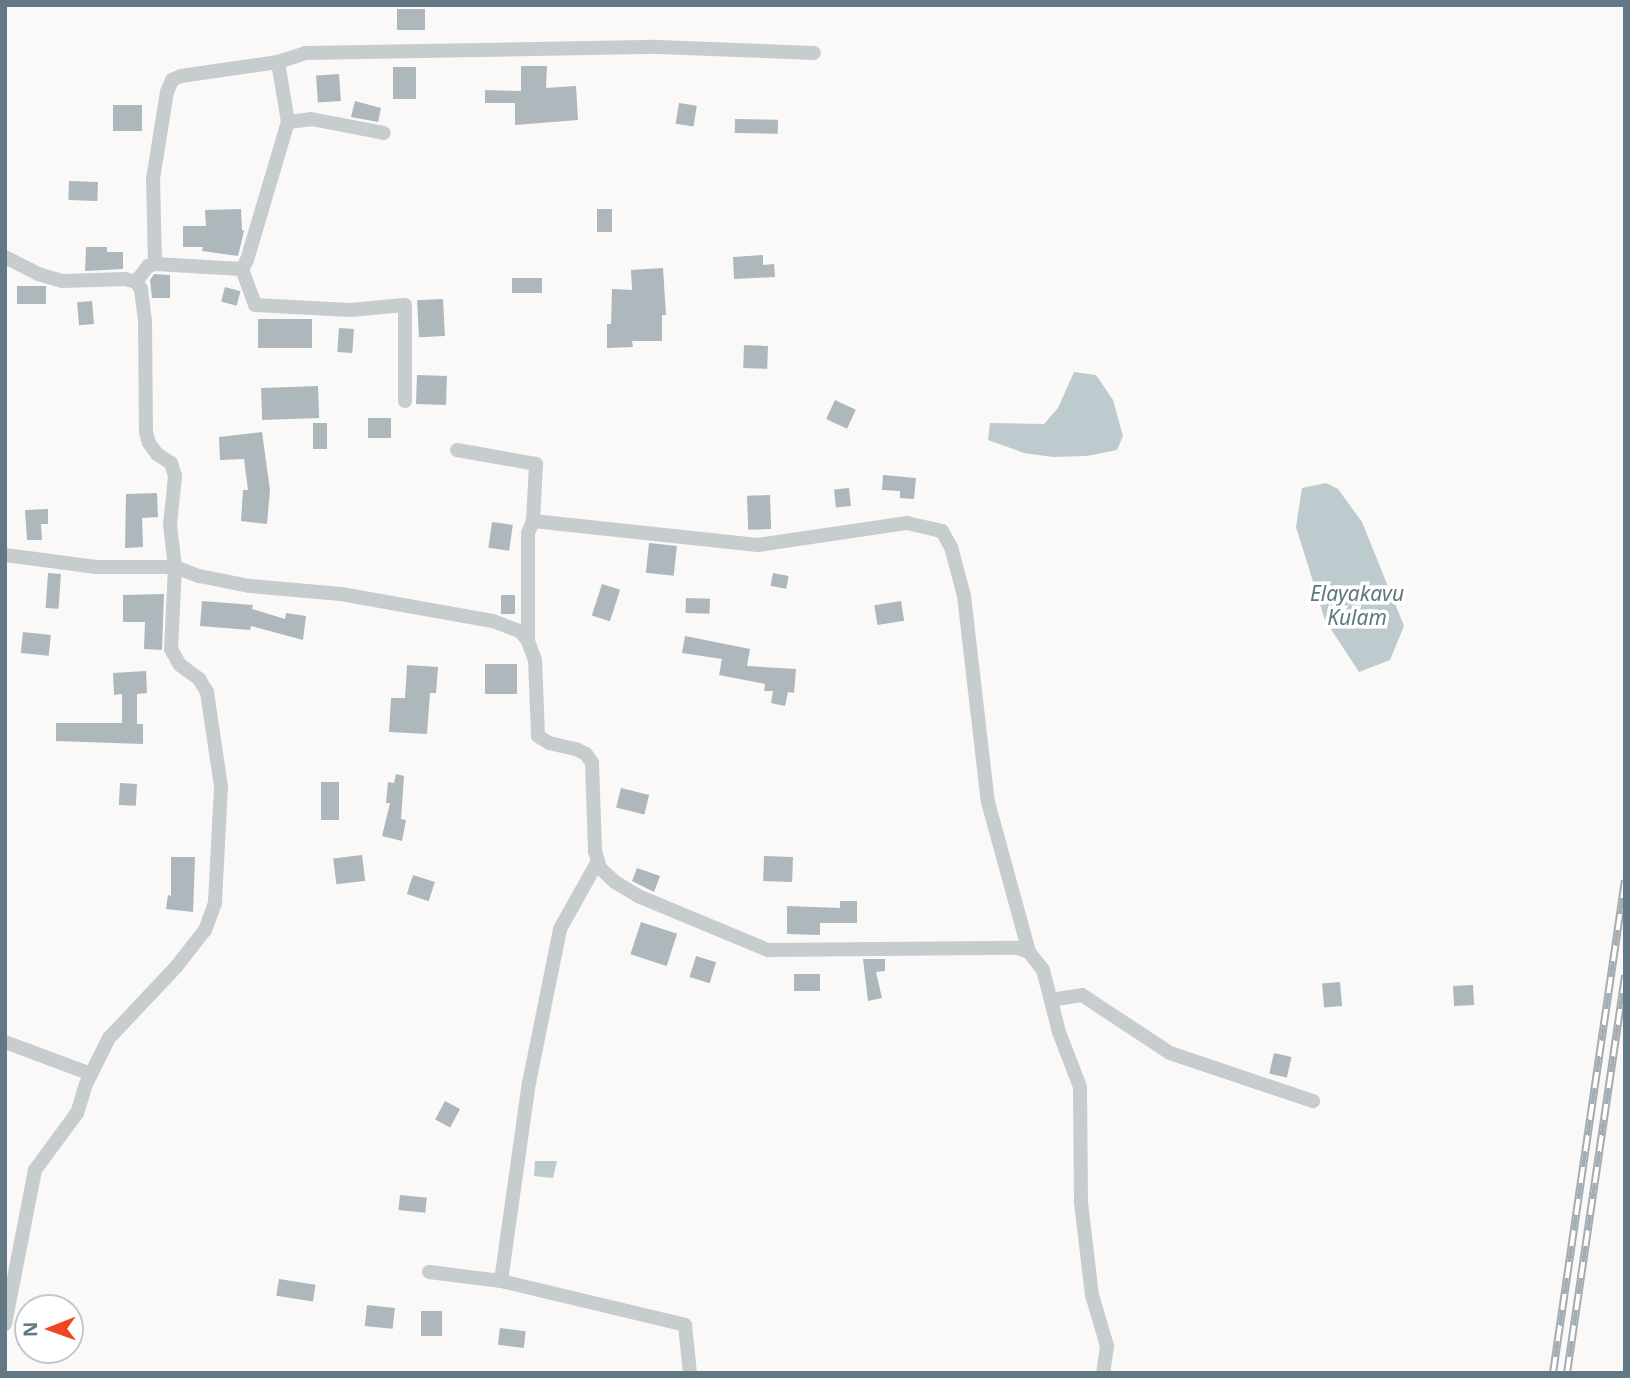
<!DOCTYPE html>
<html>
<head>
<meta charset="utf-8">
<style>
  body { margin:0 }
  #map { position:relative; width:1630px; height:1378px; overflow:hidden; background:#faf9f7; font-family:"Noto Sans",sans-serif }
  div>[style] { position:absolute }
  .water>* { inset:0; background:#bdcbce }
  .building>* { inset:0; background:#adb7bc; transform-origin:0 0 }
  .minor>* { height:14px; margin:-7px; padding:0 7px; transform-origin:7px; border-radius:7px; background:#c7cccf }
  .rail>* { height:8px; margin-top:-4px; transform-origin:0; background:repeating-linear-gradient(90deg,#fff 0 16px,#a5adb2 0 32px); box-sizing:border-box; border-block:2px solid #a5adb2 }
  span { translate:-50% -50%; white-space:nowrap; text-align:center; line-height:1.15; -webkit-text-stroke:7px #fff; paint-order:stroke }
  .water-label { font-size:21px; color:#5e777e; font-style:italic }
  .frame { position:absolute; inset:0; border:7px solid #637784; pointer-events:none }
  .north { position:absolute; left:14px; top:1294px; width:70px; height:70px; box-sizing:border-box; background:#fff; border:2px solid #c1c9ce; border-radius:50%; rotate:269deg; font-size:19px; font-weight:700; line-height:28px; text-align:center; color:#637784 }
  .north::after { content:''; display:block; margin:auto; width:24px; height:32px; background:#ee4523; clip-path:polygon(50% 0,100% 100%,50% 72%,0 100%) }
</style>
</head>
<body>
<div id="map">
  <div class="water">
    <div style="clip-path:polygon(1074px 372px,1096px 375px,1113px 400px,1123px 436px,1117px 450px,1087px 456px,1053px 457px,1024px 453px,988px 440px,990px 423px,1044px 424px,1058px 408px)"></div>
    <div style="clip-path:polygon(1326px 483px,1338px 489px,1362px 522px,1404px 626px,1390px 660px,1359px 672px,1325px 620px,1296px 527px,1302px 488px)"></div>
    <div style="clip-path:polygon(535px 1161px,557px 1161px,553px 1178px,534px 1176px)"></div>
  </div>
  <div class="building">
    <div style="left:397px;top:9px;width:28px;height:21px"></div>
    <div style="clip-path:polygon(521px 66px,547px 66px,546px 88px,576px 86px,578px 120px,515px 125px,515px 103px,485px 103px,485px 90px,521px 91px)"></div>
    <div style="left:393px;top:67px;width:23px;height:32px"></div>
    <div style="left:339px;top:74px;width:27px;height:23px;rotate:86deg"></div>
    <div style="clip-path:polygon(355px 101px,381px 108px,378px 122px,351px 117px)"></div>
    <div style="left:679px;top:103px;width:18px;height:21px;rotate:9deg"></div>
    <div style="left:113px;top:105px;width:29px;height:26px"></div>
    <div style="left:735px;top:119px;width:43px;height:14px;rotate:1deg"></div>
    <div style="left:69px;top:181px;width:29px;height:19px;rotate:2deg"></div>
    <div style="clip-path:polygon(241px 209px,242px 230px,244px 231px,238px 256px,202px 251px,203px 247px,183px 247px,183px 226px,206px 226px,205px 210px)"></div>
    <div style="left:597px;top:209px;width:15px;height:23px"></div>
    <div style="clip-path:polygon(86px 247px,107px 247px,107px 252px,123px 252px,123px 269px,85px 271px)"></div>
    <div style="clip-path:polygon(763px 255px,763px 265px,774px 264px,775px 277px,734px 279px,733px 257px)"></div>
    <div style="clip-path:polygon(663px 268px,666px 315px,662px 315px,662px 341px,632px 341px,633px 347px,607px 348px,607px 324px,611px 324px,612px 289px,632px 290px,631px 270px)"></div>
    <div style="clip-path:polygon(154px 274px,170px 275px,170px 298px,152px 298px,150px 280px)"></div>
    <div style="left:512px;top:278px;width:30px;height:15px"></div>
    <div style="left:17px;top:286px;width:29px;height:18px"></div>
    <div style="left:225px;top:287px;width:16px;height:15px;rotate:15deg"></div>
    <div style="left:443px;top:299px;width:37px;height:26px;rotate:87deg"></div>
    <div style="left:92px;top:301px;width:23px;height:15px;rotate:85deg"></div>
    <div style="left:258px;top:319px;width:54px;height:29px"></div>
    <div style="left:339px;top:328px;width:15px;height:24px;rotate:4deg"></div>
    <div style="left:744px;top:345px;width:24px;height:23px;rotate:2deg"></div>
    <div style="left:417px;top:375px;width:30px;height:29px;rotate:2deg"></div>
    <div style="left:318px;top:386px;width:32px;height:57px;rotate:88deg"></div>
    <div style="left:835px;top:400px;width:23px;height:21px;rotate:25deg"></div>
    <div style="left:391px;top:418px;width:20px;height:23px;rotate:90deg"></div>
    <div style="left:313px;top:423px;width:14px;height:26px"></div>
    <div style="clip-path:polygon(262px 432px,270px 490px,267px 524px,241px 521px,243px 490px,248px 490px,244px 459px,220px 460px,219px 437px)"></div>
    <div style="clip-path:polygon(883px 475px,916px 478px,914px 499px,900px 498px,900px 491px,882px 490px)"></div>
    <div style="left:849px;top:488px;width:18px;height:15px;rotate:84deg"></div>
    <div style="clip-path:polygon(157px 493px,158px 517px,142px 518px,143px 547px,125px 548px,126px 494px)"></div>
    <div style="left:770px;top:495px;width:34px;height:23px;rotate:88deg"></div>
    <div style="clip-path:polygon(48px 509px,48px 524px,41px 524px,42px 540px,27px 540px,25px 510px)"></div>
    <div style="left:492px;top:522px;width:21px;height:26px;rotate:8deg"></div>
    <div style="left:649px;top:543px;width:28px;height:30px;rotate:6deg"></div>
    <div style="left:48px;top:573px;width:13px;height:35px;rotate:4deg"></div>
    <div style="left:773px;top:573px;width:16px;height:13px;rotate:11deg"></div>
    <div style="left:602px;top:584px;width:19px;height:33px;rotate:18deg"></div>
    <div style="clip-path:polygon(164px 594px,162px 650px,144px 649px,145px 622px,123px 622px,123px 595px)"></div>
    <div style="left:501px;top:595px;width:14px;height:19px"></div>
    <div style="left:686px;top:598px;width:24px;height:15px;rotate:2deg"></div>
    <div style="clip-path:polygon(202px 601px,253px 605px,252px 609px,285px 619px,286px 613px,306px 616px,303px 640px,251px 626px,250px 630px,200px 626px)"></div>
    <div style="left:901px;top:601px;width:20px;height:27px;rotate:81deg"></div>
    <div style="left:23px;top:632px;width:28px;height:21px;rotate:6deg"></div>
    <div style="clip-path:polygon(685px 636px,750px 649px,747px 666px,796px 669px,794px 693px,788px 692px,785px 706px,771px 703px,773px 691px,764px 691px,765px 684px,719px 675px,722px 659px,682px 653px)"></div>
    <div style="left:485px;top:664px;width:32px;height:30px"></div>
    <div style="clip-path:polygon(407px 665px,438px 667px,436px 693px,430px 693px,427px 734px,389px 732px,391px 698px,405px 698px)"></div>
    <div style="clip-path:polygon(146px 671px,147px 693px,137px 694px,137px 724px,143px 724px,143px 744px,56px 741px,56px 723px,122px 723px,122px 694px,114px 695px,113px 673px)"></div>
    <div style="clip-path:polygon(396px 774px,404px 776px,401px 819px,406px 820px,402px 841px,382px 836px,390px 803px,386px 803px,388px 782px,394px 783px)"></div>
    <div style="left:321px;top:782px;width:18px;height:38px"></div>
    <div style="left:120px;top:783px;width:17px;height:22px;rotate:3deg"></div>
    <div style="left:621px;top:788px;width:29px;height:20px;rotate:14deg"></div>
    <div style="left:362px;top:855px;width:26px;height:29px;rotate:83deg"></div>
    <div style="left:764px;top:856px;width:29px;height:25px;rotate:2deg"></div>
    <div style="clip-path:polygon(171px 857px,195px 857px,193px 912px,166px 909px,168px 895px,171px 896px)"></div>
    <div style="clip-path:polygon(637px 868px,660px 876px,654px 892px,632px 881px)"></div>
    <div style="left:413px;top:875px;width:23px;height:20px;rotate:18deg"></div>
    <div style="clip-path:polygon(840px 901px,857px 901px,857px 923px,820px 923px,820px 935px,787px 934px,787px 906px,840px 908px)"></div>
    <div style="left:641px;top:922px;width:38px;height:34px;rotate:18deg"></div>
    <div style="left:696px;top:956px;width:21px;height:22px;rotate:17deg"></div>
    <div style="clip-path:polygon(863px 959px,885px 959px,885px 971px,876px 972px,882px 998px,868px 1001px)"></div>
    <div style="left:794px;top:974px;width:26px;height:17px"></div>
    <div style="left:1340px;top:982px;width:24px;height:18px;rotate:85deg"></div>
    <div style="left:1473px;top:985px;width:20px;height:20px;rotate:87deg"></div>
    <div style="left:1274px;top:1053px;width:18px;height:21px;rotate:13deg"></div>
    <div style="left:445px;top:1101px;width:17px;height:21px;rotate:28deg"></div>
    <div style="left:400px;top:1195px;width:27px;height:15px;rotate:6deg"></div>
    <div style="left:279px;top:1279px;width:37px;height:17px;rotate:9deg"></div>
    <div style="left:367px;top:1305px;width:28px;height:21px;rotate:6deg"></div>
    <div style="left:421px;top:1311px;width:21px;height:25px"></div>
    <div style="left:500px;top:1328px;width:26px;height:17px;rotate:7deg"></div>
  </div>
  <div class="minor">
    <div style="left:288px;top:122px;width:23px;rotate:-7deg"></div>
    <div style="left:311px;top:119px;width:74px;rotate:10.9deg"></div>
    <div style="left:5px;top:257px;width:37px;rotate:27deg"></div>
    <div style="left:38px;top:274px;width:26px;rotate:16deg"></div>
    <div style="left:63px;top:281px;width:62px;rotate:-1.8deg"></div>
    <div style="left:125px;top:279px;width:11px;rotate:15deg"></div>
    <div style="left:136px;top:282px;width:9px;rotate:54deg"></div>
    <div style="left:141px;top:289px;width:32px;rotate:83deg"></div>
    <div style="left:145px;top:321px;width:111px;rotate:89.5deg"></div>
    <div style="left:146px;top:432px;width:11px;rotate:75deg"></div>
    <div style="left:149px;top:443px;width:14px;rotate:54deg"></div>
    <div style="left:157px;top:454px;width:17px;rotate:33deg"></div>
    <div style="left:171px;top:463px;width:14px;rotate:73deg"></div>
    <div style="left:175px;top:476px;width:49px;rotate:95.8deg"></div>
    <div style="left:170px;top:525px;width:42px;rotate:83.2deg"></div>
    <div style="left:175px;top:567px;width:26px;rotate:21deg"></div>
    <div style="left:199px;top:576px;width:52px;rotate:11.1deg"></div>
    <div style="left:250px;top:586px;width:91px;rotate:5deg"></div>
    <div style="left:341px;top:594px;width:154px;rotate:10.1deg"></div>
    <div style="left:493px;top:621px;width:30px;rotate:21deg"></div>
    <div style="left:521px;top:632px;width:11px;rotate:52deg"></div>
    <div style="left:528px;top:641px;width:20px;rotate:70deg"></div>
    <div style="left:535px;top:660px;width:76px;rotate:87.7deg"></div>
    <div style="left:538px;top:736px;width:13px;rotate:32deg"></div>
    <div style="left:549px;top:743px;width:28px;rotate:13deg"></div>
    <div style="left:576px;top:749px;width:11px;rotate:27deg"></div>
    <div style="left:586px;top:754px;width:11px;rotate:56deg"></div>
    <div style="left:592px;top:763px;width:88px;rotate:88deg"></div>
    <div style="left:595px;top:851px;width:18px;rotate:74deg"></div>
    <div style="left:600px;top:868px;width:21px;rotate:43deg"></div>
    <div style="left:615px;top:882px;width:27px;rotate:31deg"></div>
    <div style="left:638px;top:896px;width:141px;rotate:22.6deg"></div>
    <div style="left:768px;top:950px;width:249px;rotate:-0.5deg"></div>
    <div style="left:1017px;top:948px;width:13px;rotate:18deg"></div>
    <div style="left:1029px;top:952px;width:23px;rotate:52deg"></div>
    <div style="left:1043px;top:970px;width:64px;rotate:75.5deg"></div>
    <div style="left:1059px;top:1032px;width:59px;rotate:69.1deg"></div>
    <div style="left:1080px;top:1087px;width:115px;rotate:89.5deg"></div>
    <div style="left:1081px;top:1202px;width:94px;rotate:83.3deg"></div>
    <div style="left:1092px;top:1295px;width:53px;rotate:73.6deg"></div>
    <div style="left:1107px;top:1346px;width:27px;rotate:98deg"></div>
    <div style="left:155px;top:264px;width:85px;rotate:-91.3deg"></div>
    <div style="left:153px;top:179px;width:88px;rotate:-80.9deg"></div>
    <div style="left:167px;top:92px;width:13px;rotate:-67deg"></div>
    <div style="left:172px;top:80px;width:10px;rotate:-24deg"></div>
    <div style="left:181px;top:76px;width:98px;rotate:-8.2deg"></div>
    <div style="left:278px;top:62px;width:28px;rotate:-18deg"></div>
    <div style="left:305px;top:53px;width:353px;rotate:-1deg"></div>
    <div style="left:658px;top:47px;width:156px;rotate:2.2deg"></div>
    <div style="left:242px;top:269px;width:38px;rotate:70deg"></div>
    <div style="left:255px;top:305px;width:95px;rotate:3deg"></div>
    <div style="left:350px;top:310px;width:55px;rotate:-5.2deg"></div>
    <div style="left:405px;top:305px;width:96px;rotate:90deg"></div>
    <div style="left:136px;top:282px;width:20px;rotate:-53deg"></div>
    <div style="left:148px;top:266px;width:7px;rotate:-16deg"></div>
    <div style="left:155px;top:264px;width:87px;rotate:3.3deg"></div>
    <div style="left:242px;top:269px;width:10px;rotate:-61deg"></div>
    <div style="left:247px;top:260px;width:144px;rotate:-73.5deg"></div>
    <div style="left:288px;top:122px;width:61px;rotate:-99.5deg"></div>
    <div style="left:457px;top:450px;width:80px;rotate:10deg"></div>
    <div style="left:536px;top:464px;width:57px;rotate:93deg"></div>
    <div style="left:5px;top:555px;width:92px;rotate:7.5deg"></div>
    <div style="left:96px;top:567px;width:79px"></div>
    <div style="left:175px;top:567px;width:82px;rotate:92.8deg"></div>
    <div style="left:171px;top:649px;width:18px;rotate:61deg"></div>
    <div style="left:180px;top:665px;width:24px;rotate:36deg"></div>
    <div style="left:199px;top:679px;width:15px;rotate:58deg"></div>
    <div style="left:207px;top:692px;width:96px;rotate:81.6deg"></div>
    <div style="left:221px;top:787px;width:116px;rotate:93deg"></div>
    <div style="left:215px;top:903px;width:29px;rotate:110deg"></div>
    <div style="left:205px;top:930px;width:47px;rotate:128.1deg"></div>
    <div style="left:176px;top:967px;width:98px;rotate:133.3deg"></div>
    <div style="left:109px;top:1038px;width:51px;rotate:116.6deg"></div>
    <div style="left:86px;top:1084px;width:30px;rotate:107deg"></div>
    <div style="left:77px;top:1113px;width:71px;rotate:126.4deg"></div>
    <div style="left:35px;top:1170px;width:157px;rotate:101deg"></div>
    <div style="left:528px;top:641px;width:108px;rotate:-90deg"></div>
    <div style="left:528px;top:533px;width:13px;rotate:-67deg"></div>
    <div style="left:533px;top:521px;width:226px;rotate:6.1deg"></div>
    <div style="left:758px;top:545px;width:151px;rotate:-8.4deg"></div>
    <div style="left:907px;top:523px;width:36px;rotate:13deg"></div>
    <div style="left:942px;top:531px;width:18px;rotate:61deg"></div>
    <div style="left:951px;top:547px;width:51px;rotate:75.1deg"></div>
    <div style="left:964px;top:596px;width:207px;rotate:83.4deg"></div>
    <div style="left:988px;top:802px;width:156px;rotate:74.7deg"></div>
    <div style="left:1051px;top:1000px;width:31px;rotate:-9deg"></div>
    <div style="left:1082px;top:995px;width:105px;rotate:33.4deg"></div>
    <div style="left:1170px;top:1053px;width:151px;rotate:18.6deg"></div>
    <div style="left:5px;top:1042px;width:92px;rotate:20.4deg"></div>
    <div style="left:429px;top:1272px;width:73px;rotate:7.1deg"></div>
    <div style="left:501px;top:1281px;width:200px;rotate:-82deg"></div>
    <div style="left:529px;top:1083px;width:157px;rotate:-78.6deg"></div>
    <div style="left:560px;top:929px;width:78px;rotate:-60.8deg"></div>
    <div style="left:501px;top:1281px;width:189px;rotate:13.4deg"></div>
    <div style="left:685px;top:1325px;width:48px;rotate:84.1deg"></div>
  </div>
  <div class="rail">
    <div style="left:1553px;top:1373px;width:498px;rotate:-81.7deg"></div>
    <div style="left:1567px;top:1373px;width:402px;rotate:-81.7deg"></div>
  </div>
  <div class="water-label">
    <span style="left:1357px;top:605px">Elayakavu<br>Kulam</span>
  </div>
  <div class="frame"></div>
  <div class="north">N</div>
</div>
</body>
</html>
